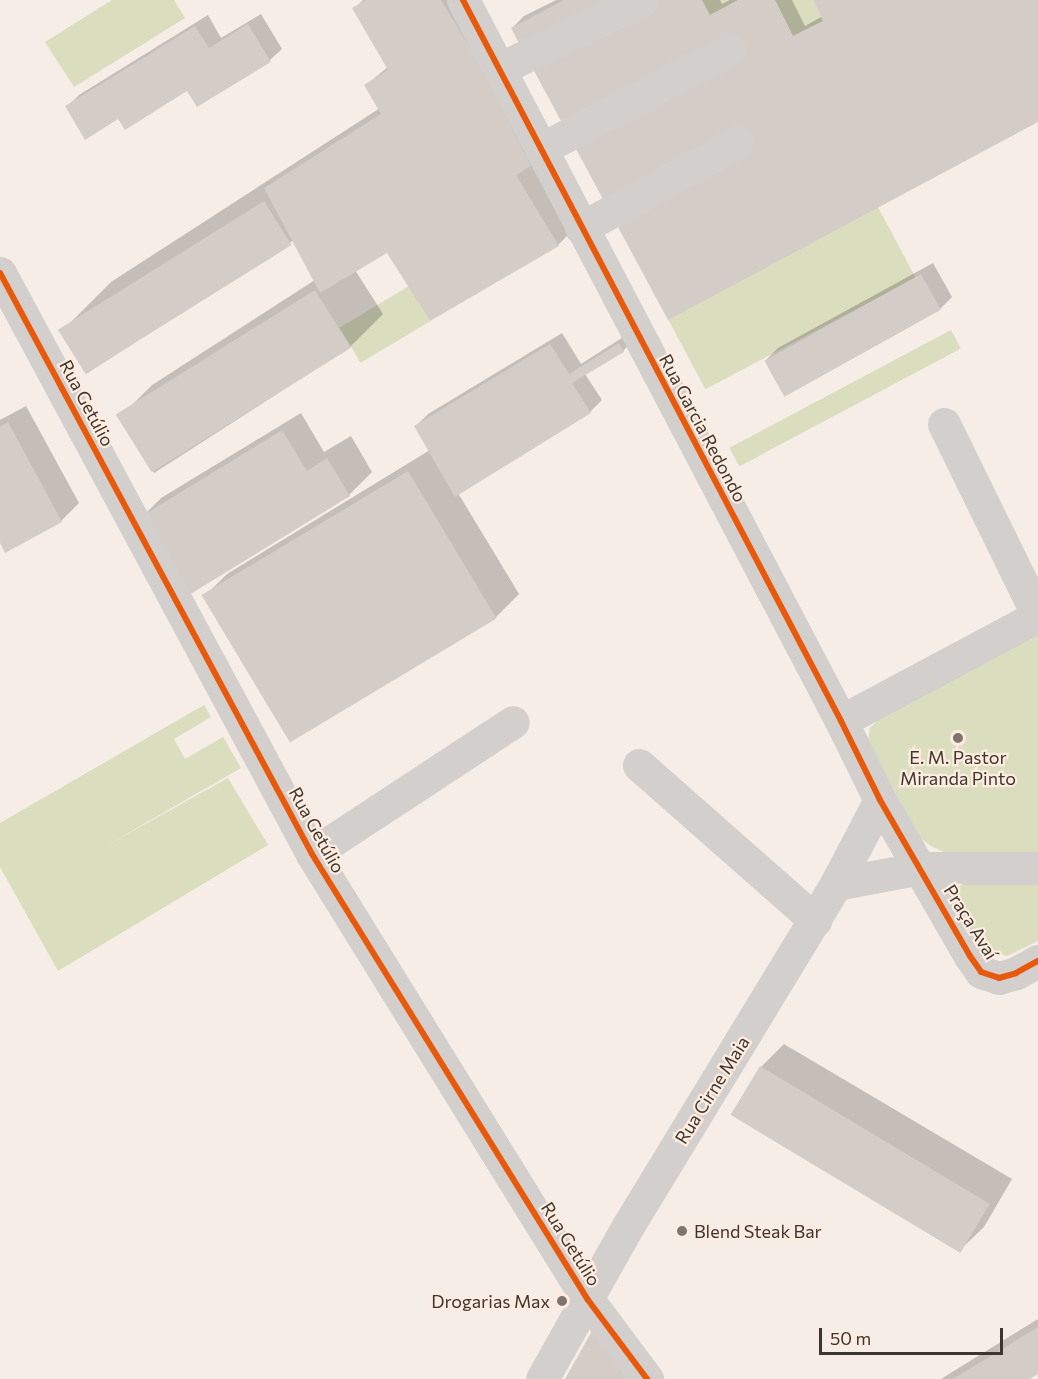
<!DOCTYPE html>
<html>
<head>
<meta charset="utf-8">
<style>
  body { margin:0 }
  #map { position:relative; width:1038px; height:1379px; overflow:hidden; background:#f6ede6; font-family:Commissioner,sans-serif }
  div>[style] { position:absolute }
  .green>* { inset:0; background:#daddbe; transform-origin:0 0 }
  .shadow>* { inset:0; background:#0003 }
  .building>* { inset:0; background:#d4cdc7; transform-origin:0 0 }
  .minor>* { height:33px; margin:-16.5px; padding:0 16.5px; transform-origin:16.5px; border-radius:16.5px; background:#d2cfcc }
  .cycleway>* { height:6px; margin:-3px; padding:0 3px; transform-origin:3px; border-radius:3px; background:#e8590c }
  .dots>* { width:16px; height:16px; translate:-50% -50%; box-sizing:border-box; border:3px solid #fdecdf; border-radius:50% }
  span { translate:-50% -50%; white-space:nowrap; text-align:center; line-height:1.15; -webkit-text-stroke:4.5px #fdecdf; paint-order:stroke }
  .street-label { font-size:18px; color:#3e352f }
  .poi-label { font-size:18px; color:#3e352f }
  .left { translate:0 -50%; text-align:left }
  .right { translate:-100% -50%; text-align:right }
  .scale { position:absolute; left:819px; top:1328px; width:184px; height:27px; box-sizing:border-box; border:3px solid #3e352f; border-top:0; padding-left:8px; font-size:18px; line-height:21px; white-space:nowrap; color:#3e352f; -webkit-text-stroke:4px #fdecdf; paint-order:stroke }
</style>
</head>
<body>
<div id="map">
  <div class="green">
    <div style="clip-path:polygon(112px 0,174px 0,185px 18px,74px 87px,45px 42px)"></div>
    <div style="clip-path:polygon(699px 0,738px 0,707px 17px)"></div>
    <div style="clip-path:polygon(775px 0,813px 0,823px 21px,793px 36px)"></div>
    <div style="left:878px;top:207px;width:80px;height:238px;rotate:62deg"></div>
    <div style="left:409px;top:286px;width:41px;height:81px;rotate:59deg"></div>
    <div style="left:951px;top:330px;width:21px;height:251px;rotate:62deg"></div>
    <div style="clip-path:polygon(1038px 634px,1038px 852px,946px 853px,931px 846px,918px 836px,868px 740px,870px 728px,878px 720px)"></div>
    <div style="clip-path:polygon(204px 705px,211px 717px,174px 739px,185px 759px,223px 737px,241px 768px,104px 847px,228px 778px,268px 845px,58px 971px,0 867px,0 823px)"></div>
    <div style="clip-path:polygon(967px 883px,1038px 883px,1038px 941px,1007px 956px,991px 953px,979px 945px,956px 899px,959px 885px)"></div>
  </div>
  <div class="shadow">
    <div style="clip-path:polygon(363px 0,460px 0,519px 74px,591px 212px,558px 245px,388px 251px,355px 270px,383px 314px,350px 347px,154px 473px,119px 418px,152px 385px,315px 280px,294px 240px,86px 374px,61px 332px,111px 282px,380px 108px,366px 85px,388px 67px,354px 9px)"></div>
    <div style="clip-path:polygon(556px 0,720px 0,722px 4px,730px 0,792px 0,805px 26px,823px 16px,815px 0,1038px 0,1038px 121px,512px 28px,524px 16px)"></div>
    <div style="clip-path:polygon(261px 14px,282px 49px,270px 60px,198px 105px,188px 89px,119px 117px,67px 107px,79px 95px,208px 15px,221px 38px)"></div>
    <div style="clip-path:polygon(933px 263px,952px 297px,940px 309px,766px 360px,778px 348px)"></div>
    <div style="clip-path:polygon(631px 332px,635px 339px,623px 351px,585px 374px,602px 400px,590px 412px,458px 493px,519px 594px,496px 617px,204px 597px,227px 574px,430px 450px,416px 426px,428px 414px,562px 333px,581px 364px)"></div>
    <div style="clip-path:polygon(26px 406px,79px 503px,61px 521px,0 540px,0 420px)"></div>
    <div style="clip-path:polygon(301px 413px,324px 452px,351px 436px,372px 472px,349px 495px,143px 516px,161px 498px)"></div>
    <div style="clip-path:polygon(784px 1044px,1012px 1179px,984px 1227px,960px 1250px,761px 1067px)"></div>
    <div style="clip-path:polygon(1038px 1319px,1038px 1372px,1027px 1379px,941px 1379px)"></div>
  </div>
  <div class="building">
    <div style="clip-path:polygon(366px 0,441px 0,475px 56px,531px 166px,516px 175px,559px 246px,430px 321px,387px 253px,320px 293px,264px 188px,381px 114px,364px 85px,388px 70px,352px 8px)"></div>
    <div style="clip-path:polygon(564px 0,702px 0,710px 15px,738px 0,775px 0,793px 36px,823px 21px,813px 0,1038px 0,1038px 122px,668px 320px,511px 28px)"></div>
    <div style="clip-path:polygon(248px 24px,271px 62px,197px 107px,187px 91px,125px 130px,118px 119px,85px 140px,65px 106px,195px 26px,209px 48px)"></div>
    <div style="left:264px;top:201px;width:52px;height:243px;rotate:58deg"></div>
    <div style="left:921px;top:274px;width:41px;height:179px;rotate:61deg"></div>
    <div style="left:315px;top:290px;width:68px;height:235px;rotate:58deg"></div>
    <div style="clip-path:polygon(619px 343px,624px 352px,572px 383px,591px 413px,455px 497px,414px 426px,550px 344px,569px 374px)"></div>
    <div style="clip-path:polygon(8px 422px,62px 522px,5px 553px,0 543px,0 427px)"></div>
    <div style="clip-path:polygon(282px 430px,307px 471px,327px 458px,350px 496px,189px 595px,142px 516px)"></div>
    <div style="left:408px;top:471px;width:172px;height:241px;rotate:59deg"></div>
    <div style="left:760px;top:1066px;width:268px;height:57px;rotate:31deg"></div>
    <div style="clip-path:polygon(1038px 1327px,1038px 1374px,1030px 1379px,953px 1379px)"></div>
    <div style="clip-path:polygon(592px 1331px,635px 1379px,565px 1379px)"></div>
  </div>
  <div class="minor">
    <div style="left:463px;top:0;width:814px;rotate:62.33deg"></div>
    <div style="left:841px;top:721px;width:88px;rotate:63.7deg"></div>
    <div style="left:880px;top:800px;width:180px;rotate:60deg"></div>
    <div style="left:970px;top:956px;width:19px;rotate:55deg"></div>
    <div style="left:981px;top:972px;width:19px;rotate:18deg"></div>
    <div style="left:999px;top:978px;width:18px;rotate:-16deg"></div>
    <div style="left:1016px;top:973px;width:25px;rotate:-29deg"></div>
    <div style="left:499px;top:69px;width:159px;rotate:-25.8deg"></div>
    <div style="left:541px;top:149px;width:212px;rotate:-27.8deg"></div>
    <div style="left:581px;top:228px;width:179px;rotate:-28.7deg"></div>
    <div style="left:0;top:273px;width:659px;rotate:61.76deg"></div>
    <div style="left:312px;top:854px;width:524px;rotate:58.25deg"></div>
    <div style="left:588px;top:1300px;width:99px;rotate:53.2deg"></div>
    <div style="left:944px;top:424px;width:214px;rotate:63.9deg"></div>
    <div style="left:841px;top:721px;width:223px;rotate:-28.1deg"></div>
    <div style="left:639px;top:765px;width:235px;rotate:41.4deg"></div>
    <div style="left:312px;top:854px;width:240px;rotate:-33.3deg"></div>
    <div style="left:836px;top:884px;width:86px;rotate:-10.7deg"></div>
    <div style="left:921px;top:868px;width:117px"></div>
    <div style="left:542px;top:1379px;width:176px;rotate:-60.7deg"></div>
    <div style="left:628px;top:1226px;width:400px;rotate:-58.7deg"></div>
    <div style="left:836px;top:884px;width:95px;rotate:-62.4deg"></div>
  </div>
  <div class="cycleway">
    <div style="left:463px;top:0;width:814px;rotate:62.33deg"></div>
    <div style="left:841px;top:721px;width:88px;rotate:63.7deg"></div>
    <div style="left:880px;top:800px;width:180px;rotate:60deg"></div>
    <div style="left:970px;top:956px;width:19px;rotate:55deg"></div>
    <div style="left:981px;top:972px;width:19px;rotate:18deg"></div>
    <div style="left:999px;top:978px;width:18px;rotate:-16deg"></div>
    <div style="left:1016px;top:973px;width:25px;rotate:-29deg"></div>
    <div style="left:0;top:273px;width:659px;rotate:61.76deg"></div>
    <div style="left:312px;top:854px;width:524px;rotate:58.25deg"></div>
    <div style="left:588px;top:1300px;width:99px;rotate:53.2deg"></div>
  </div>
  <div class="dots">
    <div style="left:958px;top:738px;background:#7e756f"></div>
    <div style="left:682px;top:1231px;background:#7e756f"></div>
    <div style="left:562px;top:1301px;background:#7e756f"></div>
  </div>
  <div class="street-label">
    <span style="left:87px;top:403px;rotate:62deg">Rua Getúlio</span>
    <span style="left:703px;top:428px;rotate:62deg">Rua Garcia Redondo</span>
    <span style="left:317px;top:830px;rotate:61deg">Rua Getúlio</span>
    <span style="left:971px;top:922px;rotate:58deg">Praça Avaí</span>
    <span style="left:712px;top:1090px;rotate:-58deg">Rua Cirne Maia</span>
    <span style="left:571px;top:1244px;rotate:58deg">Rua Getúlio</span>
  </div>
  <div class="poi-label">
    <span style="left:958px;top:768px">E. M. Pastor<br>Miranda Pinto</span>
    <span class="left" style="left:694px;top:1231px">Blend Steak Bar</span>
    <span class="right" style="left:550px;top:1301px">Drogarias Max</span>
  </div>
  <div class="scale">50 m</div>
</div>
</body>
</html>
